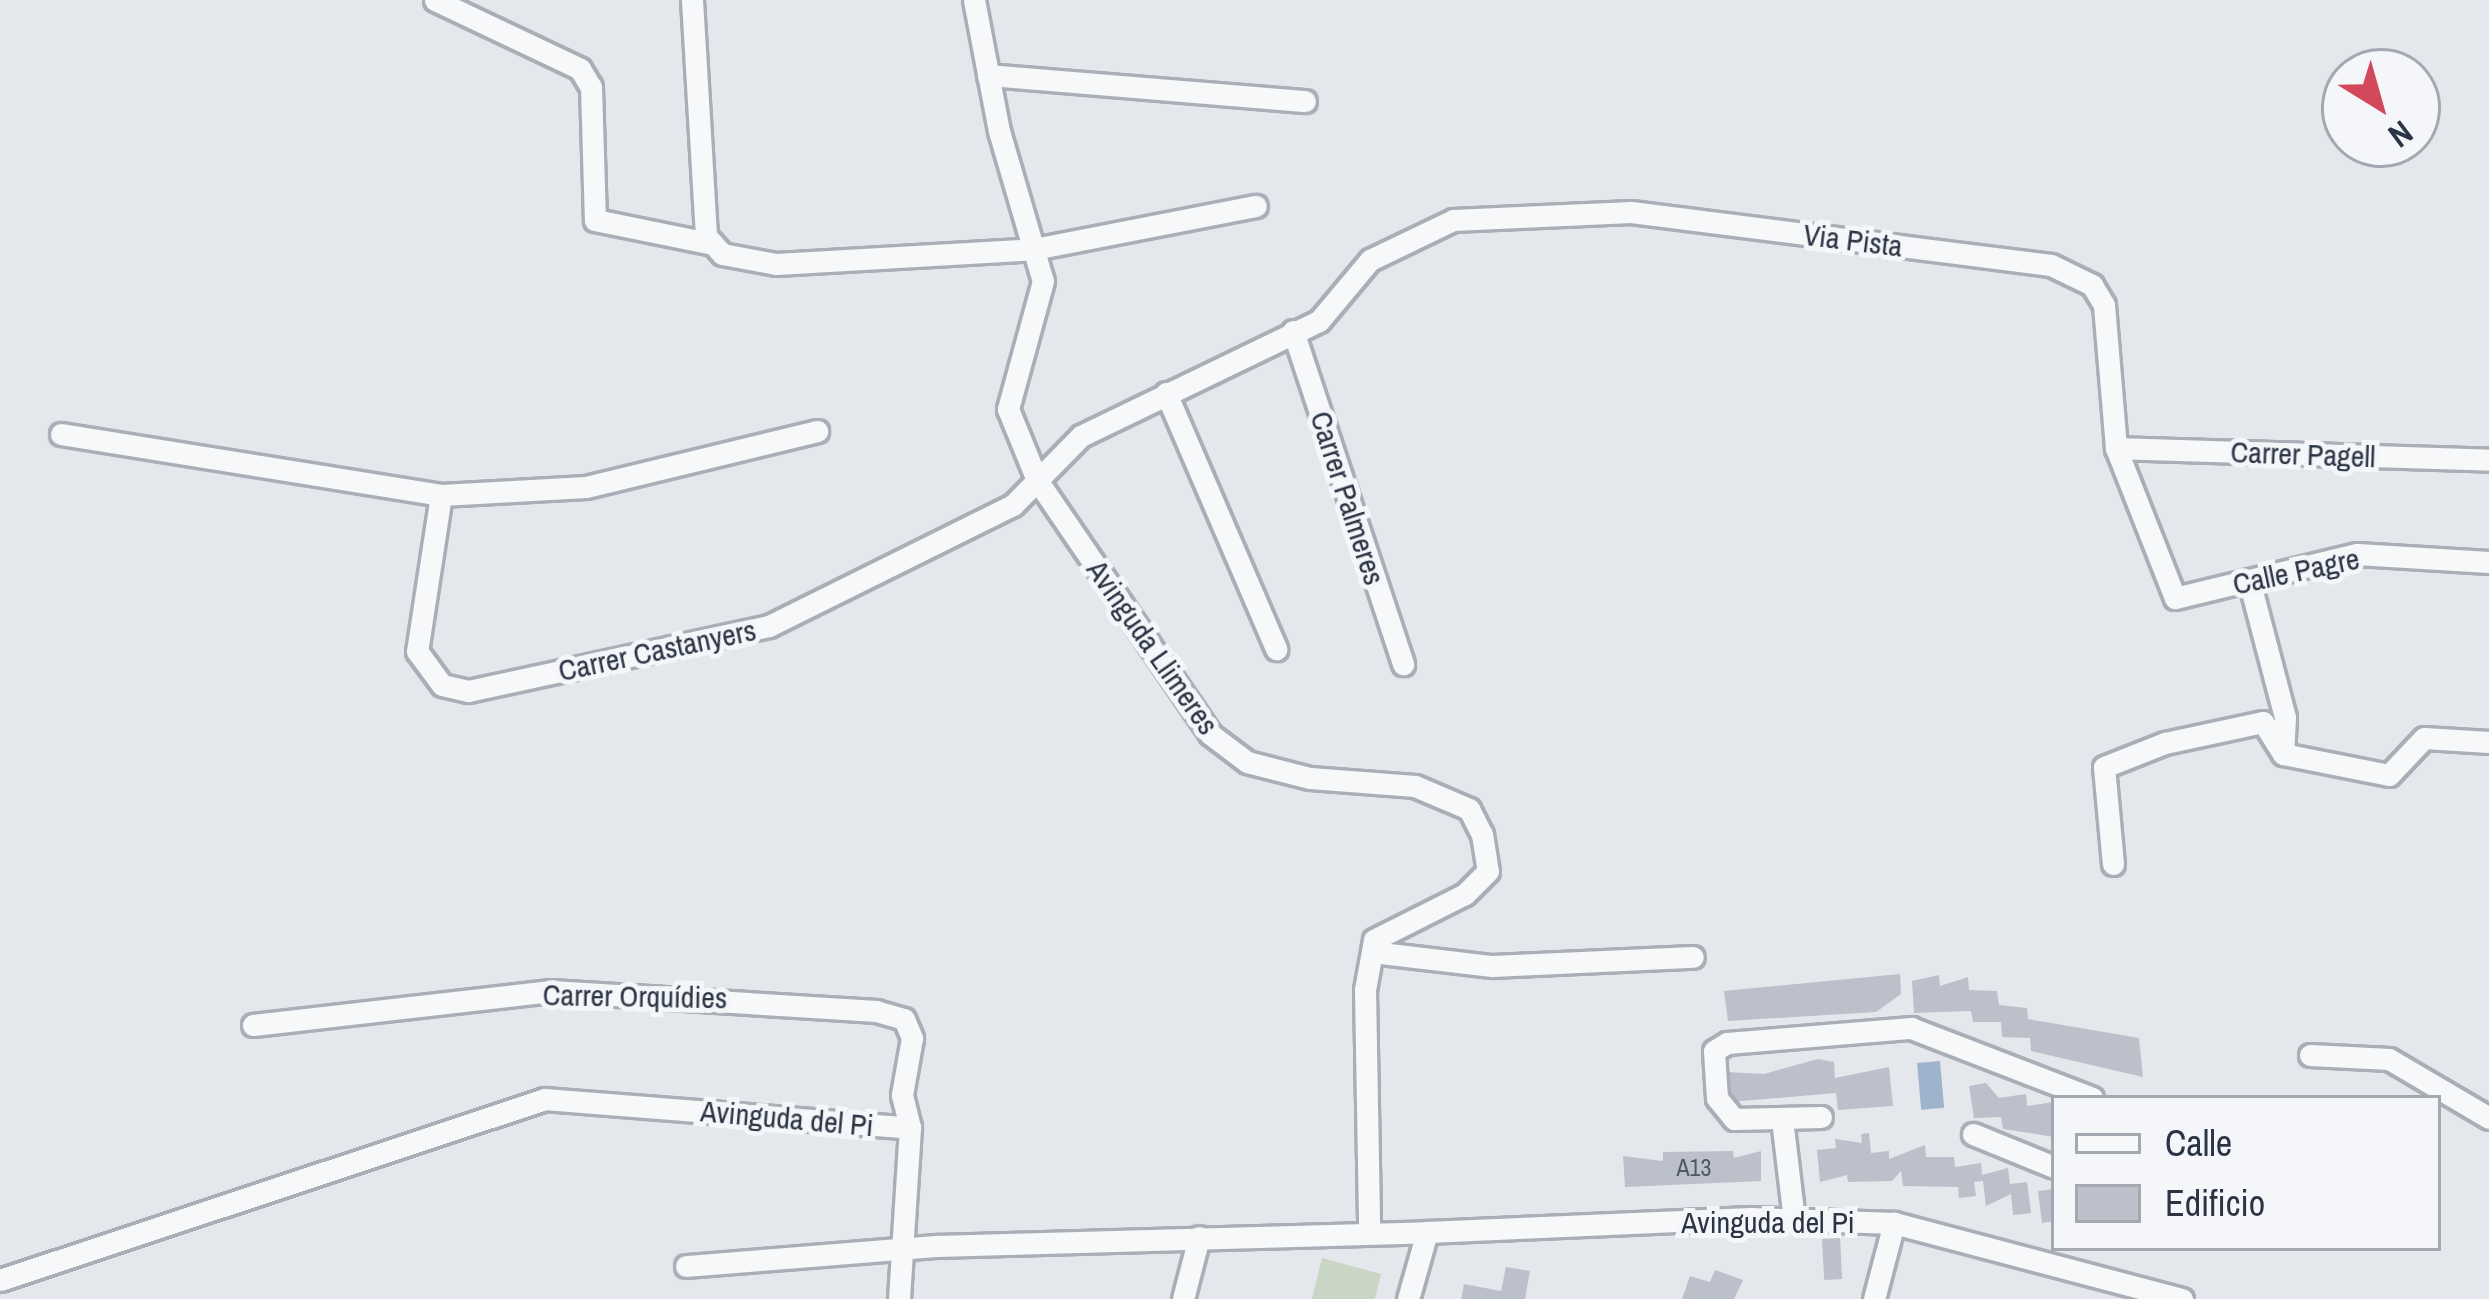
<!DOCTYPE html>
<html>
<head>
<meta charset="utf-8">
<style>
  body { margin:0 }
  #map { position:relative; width:2489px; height:1299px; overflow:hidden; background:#e4e7ec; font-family:"Archivo Narrow",sans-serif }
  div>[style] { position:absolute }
  .green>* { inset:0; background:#c9d6c5 }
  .water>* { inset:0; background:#9fb4cc; transform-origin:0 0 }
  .building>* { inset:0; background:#bbc0ca; transform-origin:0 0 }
  .roads { filter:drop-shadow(3px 0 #a9aeb7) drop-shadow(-3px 0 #a9aeb7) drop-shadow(0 3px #a9aeb7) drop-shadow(0 -3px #a9aeb7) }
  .minor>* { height:21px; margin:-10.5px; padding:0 10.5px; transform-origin:10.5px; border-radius:10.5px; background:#f7f8fa }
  span { translate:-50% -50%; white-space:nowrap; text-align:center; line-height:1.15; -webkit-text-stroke:10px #f4f6f9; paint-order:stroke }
  .number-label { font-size:24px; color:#4f5766 }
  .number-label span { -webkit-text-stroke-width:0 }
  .street-label { font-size:30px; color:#2b3445 }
  .legend { position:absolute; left:2051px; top:1095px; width:390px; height:156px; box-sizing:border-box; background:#f4f6f9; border:3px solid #a4a8b1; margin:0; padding:15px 21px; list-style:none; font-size:36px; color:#2b3445 }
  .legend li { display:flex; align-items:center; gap:24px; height:60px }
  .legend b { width:60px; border:3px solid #a4a8b1 }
  .north { position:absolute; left:2321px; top:48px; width:120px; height:120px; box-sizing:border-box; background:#f4f6f9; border:3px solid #a4a8b1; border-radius:50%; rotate:143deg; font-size:33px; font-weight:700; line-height:48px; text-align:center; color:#2b3445 }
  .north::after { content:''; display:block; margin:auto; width:42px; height:54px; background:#d1495b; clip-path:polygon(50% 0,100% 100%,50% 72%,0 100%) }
</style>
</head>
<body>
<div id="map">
  <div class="green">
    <div style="clip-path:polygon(1322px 1258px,1381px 1274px,1375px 1299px,1312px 1299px)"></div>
  </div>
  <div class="water">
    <div style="left:1940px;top:1061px;width:47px;height:23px;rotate:85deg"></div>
  </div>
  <div class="building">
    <div style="clip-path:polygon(1900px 974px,1901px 994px,1876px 1012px,1728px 1021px,1724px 991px)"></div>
    <div style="clip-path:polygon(1939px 975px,1940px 986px,1968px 977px,1969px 990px,1997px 991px,1999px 1005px,2027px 1008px,2028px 1019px,2139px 1038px,2143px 1077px,2031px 1051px,2030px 1038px,2002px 1037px,2001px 1022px,1973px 1022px,1971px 1011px,1914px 1013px,1912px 981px)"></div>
    <div style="clip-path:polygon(1818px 1059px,1834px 1062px,1835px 1078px,1889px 1067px,1893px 1106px,1838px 1110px,1836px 1093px,1729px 1102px,1726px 1072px,1764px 1074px)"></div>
    <div style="clip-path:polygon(1986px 1083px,1999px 1098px,2026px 1094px,2027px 1106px,2054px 1102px,2054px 1137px,2003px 1129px,2001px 1117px,1974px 1118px,1969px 1086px)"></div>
    <div style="clip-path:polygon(1869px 1133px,1871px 1153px,1889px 1151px,1889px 1159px,1925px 1145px,1926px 1157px,1954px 1157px,1955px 1167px,1981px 1163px,1982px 1175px,2008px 1168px,2010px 1184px,2027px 1182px,2031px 1213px,2013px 1215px,2011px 1194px,1986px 1206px,1983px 1181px,1974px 1182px,1976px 1196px,1959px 1198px,1958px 1187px,1903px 1186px,1901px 1171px,1892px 1181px,1848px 1182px,1847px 1175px,1820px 1182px,1817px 1150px,1836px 1148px,1835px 1139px,1862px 1143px,1861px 1134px)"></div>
    <div style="clip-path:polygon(1733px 1151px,1734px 1158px,1761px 1151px,1761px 1181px,1625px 1187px,1623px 1156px,1663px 1161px,1663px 1152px)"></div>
    <div style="clip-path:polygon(2054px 1189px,2054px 1221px,2042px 1223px,2038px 1191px)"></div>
    <div style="left:1840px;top:1238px;width:41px;height:18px;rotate:87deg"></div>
    <div style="clip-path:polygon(1506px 1267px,1530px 1271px,1525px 1299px,1461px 1299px,1464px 1284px,1501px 1291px)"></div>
    <div style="clip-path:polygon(1715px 1270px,1743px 1280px,1734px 1299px,1682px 1299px,1690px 1276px,1710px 1282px)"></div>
  </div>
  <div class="roads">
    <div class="minor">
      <div style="left:435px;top:0;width:161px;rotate:25.4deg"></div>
      <div style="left:580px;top:69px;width:21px;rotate:59deg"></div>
      <div style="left:591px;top:87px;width:133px;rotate:88.3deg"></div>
      <div style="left:595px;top:220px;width:120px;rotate:11.5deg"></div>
      <div style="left:692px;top:0;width:236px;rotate:86.6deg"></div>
      <div style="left:706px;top:236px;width:24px;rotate:48deg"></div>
      <div style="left:722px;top:254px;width:55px;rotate:10.5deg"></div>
      <div style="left:776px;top:264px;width:258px;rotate:-3.3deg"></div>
      <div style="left:1034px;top:249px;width:226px;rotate:-11deg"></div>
      <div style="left:974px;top:0;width:133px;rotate:79.2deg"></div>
      <div style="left:999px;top:131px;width:156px;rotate:73.7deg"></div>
      <div style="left:1043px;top:281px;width:133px;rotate:105.3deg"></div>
      <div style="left:1008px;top:409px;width:77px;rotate:67.8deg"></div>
      <div style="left:1037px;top:480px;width:307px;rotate:55.7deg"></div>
      <div style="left:1210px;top:734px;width:46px;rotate:37.1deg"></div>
      <div style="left:1247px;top:762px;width:65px;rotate:14.3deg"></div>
      <div style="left:1310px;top:778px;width:105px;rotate:4.4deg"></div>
      <div style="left:1415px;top:786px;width:59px;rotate:23.1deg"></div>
      <div style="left:1469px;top:809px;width:28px;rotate:63deg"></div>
      <div style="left:1482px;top:834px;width:37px;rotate:81deg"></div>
      <div style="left:1488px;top:871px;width:33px;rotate:135deg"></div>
      <div style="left:1465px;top:894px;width:102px;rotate:153.2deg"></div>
      <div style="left:1374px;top:940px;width:51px;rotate:100.2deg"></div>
      <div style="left:1365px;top:990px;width:241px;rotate:89deg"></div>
      <div style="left:988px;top:75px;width:318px;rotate:4.7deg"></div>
      <div style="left:1293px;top:331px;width:351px;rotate:71.7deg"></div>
      <div style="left:1166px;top:393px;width:279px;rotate:66.7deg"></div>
      <div style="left:61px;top:434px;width:385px;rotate:9.1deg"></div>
      <div style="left:441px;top:495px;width:158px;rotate:98.7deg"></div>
      <div style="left:417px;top:651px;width:42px;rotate:53.7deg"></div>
      <div style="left:442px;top:685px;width:27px;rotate:13deg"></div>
      <div style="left:468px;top:691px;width:308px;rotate:-12.2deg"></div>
      <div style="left:769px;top:626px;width:272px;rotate:-26.4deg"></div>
      <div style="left:1013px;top:505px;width:97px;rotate:-45.4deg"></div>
      <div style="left:1081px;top:436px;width:264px;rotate:-25.8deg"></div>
      <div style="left:1319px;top:321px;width:80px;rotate:-50.1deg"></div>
      <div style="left:1370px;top:260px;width:92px;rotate:-25.7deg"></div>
      <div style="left:1453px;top:220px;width:178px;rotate:-2.6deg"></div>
      <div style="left:1631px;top:212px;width:423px;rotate:7.2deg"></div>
      <div style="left:2051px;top:265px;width:46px;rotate:26deg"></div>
      <div style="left:2092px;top:285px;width:23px;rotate:59deg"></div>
      <div style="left:2104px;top:305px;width:144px;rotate:85.2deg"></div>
      <div style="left:2116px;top:448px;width:161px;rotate:68.5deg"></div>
      <div style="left:2175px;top:598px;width:187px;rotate:-13.6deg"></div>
      <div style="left:2357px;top:554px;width:132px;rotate:3.5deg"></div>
      <div style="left:2116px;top:448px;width:373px;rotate:1.8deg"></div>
      <div style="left:441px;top:495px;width:145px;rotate:-3.2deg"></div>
      <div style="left:586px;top:487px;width:238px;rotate:-13.6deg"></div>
      <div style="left:2249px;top:580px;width:142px;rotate:75.3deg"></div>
      <div style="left:2285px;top:717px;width:36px;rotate:93deg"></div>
      <div style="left:2113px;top:864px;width:97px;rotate:-95.3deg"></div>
      <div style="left:2104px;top:767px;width:66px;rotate:-21.5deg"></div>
      <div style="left:2165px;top:743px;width:100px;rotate:-12.1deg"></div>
      <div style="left:2263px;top:722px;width:38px;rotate:58deg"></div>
      <div style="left:2283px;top:754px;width:108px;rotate:11.2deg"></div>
      <div style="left:2389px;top:775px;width:51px;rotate:-46.6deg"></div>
      <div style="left:2424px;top:738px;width:65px;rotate:3.5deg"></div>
      <div style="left:1372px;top:952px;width:121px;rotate:6.7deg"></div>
      <div style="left:1492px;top:966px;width:201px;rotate:-2.6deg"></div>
      <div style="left:253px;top:1025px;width:300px;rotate:-6.5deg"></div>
      <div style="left:551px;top:991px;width:326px;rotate:3.5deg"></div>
      <div style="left:876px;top:1011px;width:29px;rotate:16deg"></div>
      <div style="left:904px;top:1019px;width:21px;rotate:67deg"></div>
      <div style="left:912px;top:1038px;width:58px;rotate:100deg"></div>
      <div style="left:902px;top:1095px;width:34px;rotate:76deg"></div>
      <div style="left:2310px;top:1055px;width:79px;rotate:2.9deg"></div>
      <div style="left:2389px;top:1059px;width:116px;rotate:30.5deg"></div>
      <div style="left:1821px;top:1117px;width:87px;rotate:178.7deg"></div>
      <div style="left:1734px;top:1119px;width:27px;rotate:-129deg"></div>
      <div style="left:1717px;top:1098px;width:47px;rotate:-93.7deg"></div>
      <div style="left:1714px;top:1051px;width:15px;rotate:-32deg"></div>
      <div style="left:1727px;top:1043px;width:185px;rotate:-4.7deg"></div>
      <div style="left:1911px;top:1028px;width:194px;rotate:21.1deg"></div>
      <div style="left:1782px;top:1119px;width:101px;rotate:83.2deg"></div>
      <div style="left:1973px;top:1134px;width:87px;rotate:22.2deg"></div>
      <div style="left:1427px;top:1232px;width:324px;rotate:-2.5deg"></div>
      <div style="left:1751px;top:1218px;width:143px;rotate:2deg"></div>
      <div style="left:1894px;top:1223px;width:298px;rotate:14.8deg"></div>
      <div style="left:686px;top:1266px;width:252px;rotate:-4.6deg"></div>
      <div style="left:937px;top:1246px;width:490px;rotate:-1.6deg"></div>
      <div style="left:1427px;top:1232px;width:70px;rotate:105.8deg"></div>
      <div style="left:0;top:1280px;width:574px;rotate:-18.37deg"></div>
      <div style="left:545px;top:1099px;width:366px;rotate:4.5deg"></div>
      <div style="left:910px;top:1128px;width:171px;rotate:93.7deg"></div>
      <div style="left:1183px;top:1299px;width:64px;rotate:-75.5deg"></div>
      <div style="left:1874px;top:1299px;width:79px;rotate:-75.3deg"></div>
    </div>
  </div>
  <div class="number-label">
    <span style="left:1694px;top:1168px">A13</span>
  </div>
  <div class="street-label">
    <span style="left:1853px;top:240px;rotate:7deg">Via Pista</span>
    <span style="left:2303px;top:454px;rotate:2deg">Carrer Pagell</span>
    <span style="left:1348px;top:498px;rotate:72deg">Carrer Palmeres</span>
    <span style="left:2296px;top:571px;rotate:-12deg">Calle Pagre</span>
    <span style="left:1153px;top:647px;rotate:55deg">Avinguda Llimeres</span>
    <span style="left:657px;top:650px;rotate:-12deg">Carrer Castanyers</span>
    <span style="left:635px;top:996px;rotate:1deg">Carrer Orquídies</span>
    <span style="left:787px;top:1118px;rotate:5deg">Avinguda del Pi</span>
    <span style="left:1768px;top:1222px">Avinguda del Pi</span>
  </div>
  <ul class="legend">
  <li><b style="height:15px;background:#f7f8fa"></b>Calle</li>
  <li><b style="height:33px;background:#bbc0ca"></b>Edificio</li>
  </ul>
  <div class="north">N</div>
</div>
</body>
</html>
